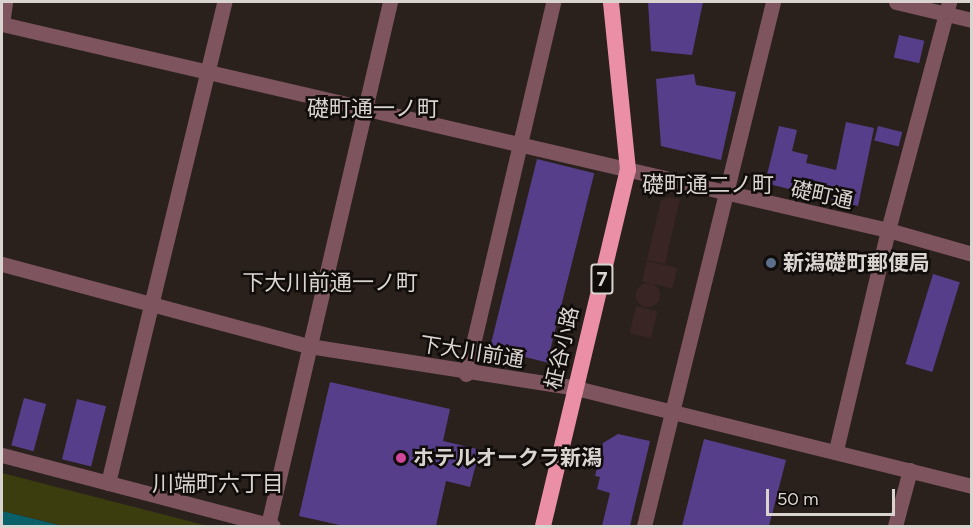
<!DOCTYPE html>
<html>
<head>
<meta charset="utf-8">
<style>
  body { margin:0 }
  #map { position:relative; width:973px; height:528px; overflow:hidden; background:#2a211d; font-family:Figtree,"Noto Sans JP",sans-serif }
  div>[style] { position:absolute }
  .commercial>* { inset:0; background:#392523; transform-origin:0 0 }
  .round { border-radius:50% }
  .green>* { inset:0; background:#3b3d0e }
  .water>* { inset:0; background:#0a6069 }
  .building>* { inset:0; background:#573e8b; transform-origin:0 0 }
  .minor>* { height:15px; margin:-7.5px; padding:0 7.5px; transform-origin:7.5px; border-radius:7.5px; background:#7e555f }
  .tertiary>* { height:15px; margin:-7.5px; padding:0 7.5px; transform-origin:7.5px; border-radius:7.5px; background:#7e555f }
  .trunk>* { height:16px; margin:-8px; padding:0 8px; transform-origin:8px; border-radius:8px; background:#eb8fa6 }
  .dots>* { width:16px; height:16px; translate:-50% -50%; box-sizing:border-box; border:3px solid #100c0a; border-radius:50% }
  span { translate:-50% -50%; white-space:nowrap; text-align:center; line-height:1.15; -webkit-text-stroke:5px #100c0a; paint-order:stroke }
  .shield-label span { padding:2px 4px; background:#100c0a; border:2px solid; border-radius:4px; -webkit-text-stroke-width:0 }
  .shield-label { font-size:20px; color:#dad4d1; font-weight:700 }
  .street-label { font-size:21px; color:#dad4d1 }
  .poi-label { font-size:21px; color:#dad4d1; font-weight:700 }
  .left { translate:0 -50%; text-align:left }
  .neighbourhood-label { font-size:22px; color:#dad4d1 }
  .frame { position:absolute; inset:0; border:3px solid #dad4d1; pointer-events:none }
  .scale { position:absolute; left:766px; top:489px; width:129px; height:27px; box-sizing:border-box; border:3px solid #dad4d1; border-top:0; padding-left:8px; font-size:18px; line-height:21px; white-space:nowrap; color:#dad4d1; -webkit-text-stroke:4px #100c0a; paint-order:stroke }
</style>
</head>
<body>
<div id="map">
  <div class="commercial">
    <div style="clip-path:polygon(669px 197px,680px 199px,665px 264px,647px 260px,661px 200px)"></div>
    <div style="left:647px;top:261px;width:31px;height:21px;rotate:13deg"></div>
    <div class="round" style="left:636px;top:283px;width:24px;height:24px"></div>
    <div style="left:636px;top:306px;width:22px;height:28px;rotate:13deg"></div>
  </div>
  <div class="green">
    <div style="clip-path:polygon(2px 473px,208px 526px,64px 526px,2px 511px)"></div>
  </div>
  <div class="water">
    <div style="clip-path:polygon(2px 511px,63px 526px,2px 526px)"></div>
  </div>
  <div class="building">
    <div style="clip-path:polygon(648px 2px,703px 2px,692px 55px,651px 51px)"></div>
    <div style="left:899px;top:35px;width:26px;height:23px;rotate:13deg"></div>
    <div style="clip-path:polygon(694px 74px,696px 85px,736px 92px,721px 160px,661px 146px,656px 79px)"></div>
    <div style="clip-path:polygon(846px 122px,874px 128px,858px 206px,765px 183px,779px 126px,797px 130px,792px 151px,808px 155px,806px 163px,836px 170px)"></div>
    <div style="left:878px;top:126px;width:25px;height:15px;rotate:14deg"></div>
    <div style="left:537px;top:159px;width:59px;height:195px;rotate:14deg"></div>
    <div style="left:933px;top:274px;width:28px;height:94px;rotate:17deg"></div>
    <div style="clip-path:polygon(330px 382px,450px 409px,443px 441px,490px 452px,487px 466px,476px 464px,470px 487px,446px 481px,436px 526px,344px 526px,299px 516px)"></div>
    <div style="left:24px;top:398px;width:23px;height:49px;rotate:15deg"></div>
    <div style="left:77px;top:399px;width:30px;height:62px;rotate:14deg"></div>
    <div style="clip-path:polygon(618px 434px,650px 441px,630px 526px,602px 526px,610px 493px,597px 489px,600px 477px,595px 476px,603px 443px)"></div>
    <div style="clip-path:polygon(704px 439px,786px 460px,769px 526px,682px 526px)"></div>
  </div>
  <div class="minor">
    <div style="left:896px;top:2px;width:78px;rotate:13.3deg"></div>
    <div style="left:2px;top:24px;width:910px;rotate:13.09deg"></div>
    <div style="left:888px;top:230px;width:87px;rotate:15.9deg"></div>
    <div style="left:2px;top:24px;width:22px;rotate:-82deg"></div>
    <div style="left:466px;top:374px;width:382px;rotate:-76.8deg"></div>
    <div style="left:576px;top:388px;width:408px;rotate:13.9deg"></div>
    <div style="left:836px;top:450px;width:226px;rotate:-76.7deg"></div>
    <div style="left:888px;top:230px;width:236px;rotate:-75deg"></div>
    <div style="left:108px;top:483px;width:495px;rotate:-76.4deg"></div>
    <div style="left:268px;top:525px;width:537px;rotate:-76.87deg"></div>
    <div style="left:644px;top:526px;width:540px;rotate:-76.17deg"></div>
    <div style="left:895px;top:526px;width:58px;rotate:-75deg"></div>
  </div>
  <div class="tertiary">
    <div style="left:2px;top:264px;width:318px;rotate:15deg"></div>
    <div style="left:309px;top:346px;width:270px;rotate:8.9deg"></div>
    <div style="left:2px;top:455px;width:280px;rotate:14.7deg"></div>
  </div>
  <div class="trunk">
    <div style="left:543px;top:526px;width:366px;rotate:-76.6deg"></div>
    <div style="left:628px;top:170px;width:169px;rotate:-95.8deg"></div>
  </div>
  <div class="dots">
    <div style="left:771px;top:263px;background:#5c6f8a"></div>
    <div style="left:401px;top:458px;background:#d1479c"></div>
  </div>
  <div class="shield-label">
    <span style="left:602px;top:279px">7</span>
  </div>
  <div class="street-label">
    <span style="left:822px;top:195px;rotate:12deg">礎町通</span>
    <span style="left:562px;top:348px;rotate:-77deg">柾谷小路</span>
    <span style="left:472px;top:352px;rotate:9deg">下大川前通</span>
  </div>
  <div class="poi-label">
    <span class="left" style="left:783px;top:263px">新潟礎町郵便局</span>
    <span class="left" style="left:413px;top:458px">ホテルオークラ新潟</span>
  </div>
  <div class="neighbourhood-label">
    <span style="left:373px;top:109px">礎町通一ノ町</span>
    <span style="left:708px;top:185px">礎町通二ノ町</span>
    <span style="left:330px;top:283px">下大川前通一ノ町</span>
    <span style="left:218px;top:484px">川端町六丁目</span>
  </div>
  <div class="frame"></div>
  <div class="scale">50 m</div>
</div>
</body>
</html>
